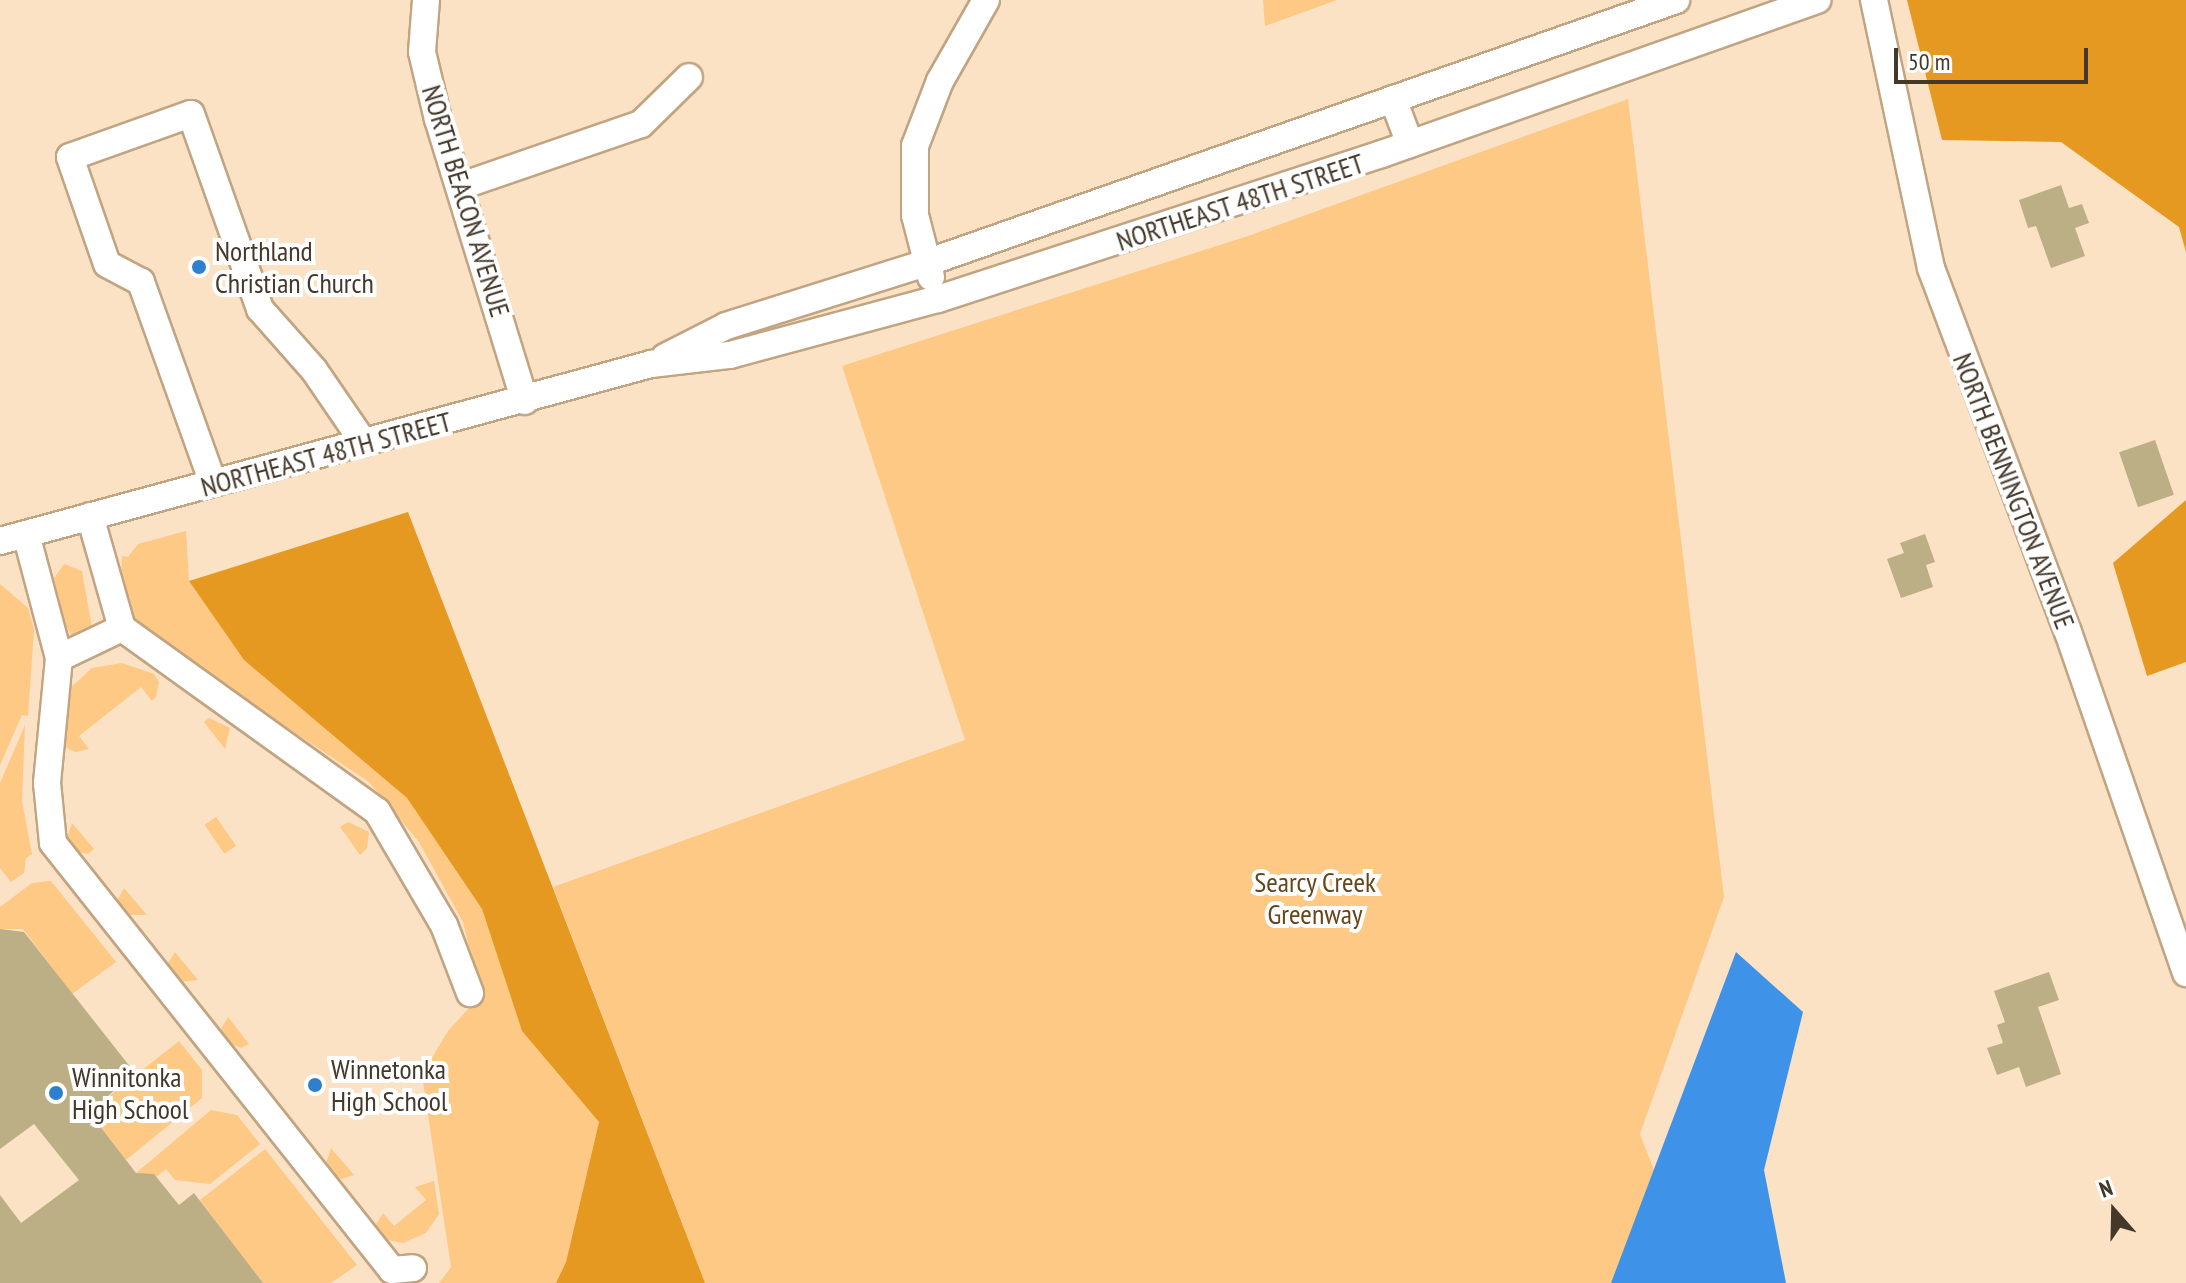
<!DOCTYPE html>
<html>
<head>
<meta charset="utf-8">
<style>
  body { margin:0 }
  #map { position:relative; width:2186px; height:1283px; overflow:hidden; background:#fbe2c5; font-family:"PT Sans Narrow",sans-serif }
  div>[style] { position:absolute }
  .green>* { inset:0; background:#fec885; transform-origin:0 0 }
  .forest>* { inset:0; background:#e59920 }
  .water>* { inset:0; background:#3e93e8 }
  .building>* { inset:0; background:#bcae85; transform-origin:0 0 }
  .roads { filter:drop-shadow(2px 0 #c1a482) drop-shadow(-2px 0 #c1a482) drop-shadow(0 2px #c1a482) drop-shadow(0 -2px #c1a482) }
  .minor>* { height:26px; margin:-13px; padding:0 13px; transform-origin:13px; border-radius:13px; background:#fff }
  .dots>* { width:22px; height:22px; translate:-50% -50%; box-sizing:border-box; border:4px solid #fff; border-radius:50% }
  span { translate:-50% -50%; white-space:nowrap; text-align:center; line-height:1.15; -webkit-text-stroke:8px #fff; paint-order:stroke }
  .street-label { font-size:28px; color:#44382a }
  .poi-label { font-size:28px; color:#44382a }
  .left { translate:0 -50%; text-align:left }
  .park-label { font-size:28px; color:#65451a }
  .north { position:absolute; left:2074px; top:1171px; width:80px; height:80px; -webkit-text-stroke:6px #fff; paint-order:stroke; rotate:340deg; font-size:22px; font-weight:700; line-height:32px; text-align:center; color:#44382a }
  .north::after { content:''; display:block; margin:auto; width:28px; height:36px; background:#44382a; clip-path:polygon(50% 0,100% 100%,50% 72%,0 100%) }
  .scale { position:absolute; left:1894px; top:48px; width:194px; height:36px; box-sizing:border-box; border:4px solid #44382a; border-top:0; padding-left:10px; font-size:24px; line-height:28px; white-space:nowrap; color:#44382a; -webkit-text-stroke:6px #fff; paint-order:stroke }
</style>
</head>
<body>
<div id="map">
  <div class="green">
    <div style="clip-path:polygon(1263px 0,1337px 0,1265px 26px)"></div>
    <div style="clip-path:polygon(1628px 99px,1724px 897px,1640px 1134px,1698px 1283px,705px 1283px,553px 887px,965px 740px,842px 366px,1248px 236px)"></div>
    <div style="clip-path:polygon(186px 531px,189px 581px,244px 660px,407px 798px,482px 909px,522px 1031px,599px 1122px,566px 1262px,556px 1283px,439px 1283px,451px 1267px,422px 1075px,448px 1031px,481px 995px,463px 922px,419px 842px,369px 782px,144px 633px,120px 603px,122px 556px,128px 557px,138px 544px)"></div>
    <div style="clip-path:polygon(64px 564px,82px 571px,93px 633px,71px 635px,65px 624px,54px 578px)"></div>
    <div style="clip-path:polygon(0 584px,28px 608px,34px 630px,28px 716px,22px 715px,0 765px)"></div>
    <div style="clip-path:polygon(122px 663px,154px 674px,159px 682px,156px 697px,152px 701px,141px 687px,79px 736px,89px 749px,75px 752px,67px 748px,63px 740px,67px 691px,92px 668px)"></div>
    <div style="clip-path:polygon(209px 718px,230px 728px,225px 749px,204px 722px)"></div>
    <div style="clip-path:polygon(25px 725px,22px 801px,32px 854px,26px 858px,24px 873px,11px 882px,0 868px,0 783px)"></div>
    <div style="left:216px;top:817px;width:35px;height:14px;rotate:55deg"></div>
    <div style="clip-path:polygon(348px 822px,369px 832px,367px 848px,360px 855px,340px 827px)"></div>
    <div style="clip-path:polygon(72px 823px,94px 849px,88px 854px,71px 850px,66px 841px)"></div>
    <div style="clip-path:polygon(51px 881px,116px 962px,72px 994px,23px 929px,0 929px,0 907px,32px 883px)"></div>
    <div style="clip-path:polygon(124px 888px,147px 915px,124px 915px,118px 899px)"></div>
    <div style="clip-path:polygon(175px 952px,198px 980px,179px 982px,170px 972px,168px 963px)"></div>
    <div style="clip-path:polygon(228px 1017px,249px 1044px,241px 1048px,226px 1042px,221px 1029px)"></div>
    <div style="clip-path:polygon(179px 1041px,202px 1070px,202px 1098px,126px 1160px,89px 1112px)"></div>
    <div style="clip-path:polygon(211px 1110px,237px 1115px,260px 1144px,210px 1184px,175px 1180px,166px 1169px,156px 1177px,136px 1173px)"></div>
    <div style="clip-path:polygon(331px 1148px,354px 1175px,341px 1179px,325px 1167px)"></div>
    <div style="clip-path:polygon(265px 1149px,357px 1265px,331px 1283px,261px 1283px,200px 1200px)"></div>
    <div style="clip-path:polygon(434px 1181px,439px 1214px,426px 1233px,403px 1243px,382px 1239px,376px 1224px,383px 1213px,394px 1226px,426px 1200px,415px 1187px)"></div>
  </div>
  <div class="forest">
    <div style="clip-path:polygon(1907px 0,2186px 0,2186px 252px,2179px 227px,2061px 142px,1942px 140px)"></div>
    <div style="clip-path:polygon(2186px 500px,2186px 662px,2147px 676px,2113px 563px)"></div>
    <div style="clip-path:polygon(408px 512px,705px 1283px,556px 1283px,566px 1262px,599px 1122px,522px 1031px,482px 909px,407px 798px,244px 660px,189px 581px)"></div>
  </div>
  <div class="water">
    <div style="clip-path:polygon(1736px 952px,1803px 1012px,1764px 1170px,1786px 1283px,1611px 1283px)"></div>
  </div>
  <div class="building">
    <div style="clip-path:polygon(2061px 185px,2069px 208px,2082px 204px,2089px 223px,2075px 228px,2085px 256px,2051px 268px,2036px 226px,2028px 228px,2019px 200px)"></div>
    <div style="left:2155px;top:440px;width:58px;height:38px;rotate:71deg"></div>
    <div style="clip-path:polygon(1925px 534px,1935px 562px,1926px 565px,1933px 587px,1901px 598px,1887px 559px,1904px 553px,1900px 543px)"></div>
    <div style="clip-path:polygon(0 929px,24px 932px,135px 1073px,89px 1112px,136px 1173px,154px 1174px,179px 1205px,194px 1193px,263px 1283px,0 1283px,0 1195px,21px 1223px,79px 1180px,34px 1124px,0 1149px)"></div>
    <div style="clip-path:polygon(2049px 972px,2059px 1000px,2038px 1007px,2061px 1074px,2026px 1087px,2019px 1067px,1997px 1075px,1987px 1048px,2003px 1043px,1997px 1025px,2005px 1022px,1994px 991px)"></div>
  </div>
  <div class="roads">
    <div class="minor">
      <div style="left:426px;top:0;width:52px;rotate:94.4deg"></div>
      <div style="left:422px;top:52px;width:69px;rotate:76.6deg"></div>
      <div style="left:438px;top:119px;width:295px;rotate:72.9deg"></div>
      <div style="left:1874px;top:0;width:274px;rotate:78deg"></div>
      <div style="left:1931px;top:268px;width:389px;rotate:69.4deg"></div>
      <div style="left:2068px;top:632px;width:361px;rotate:70.9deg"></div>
      <div style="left:1393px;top:99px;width:48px;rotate:69.3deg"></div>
      <div style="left:461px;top:186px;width:190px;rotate:-19deg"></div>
      <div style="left:641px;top:124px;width:67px;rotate:-44.4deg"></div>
      <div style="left:931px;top:277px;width:64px;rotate:-104.5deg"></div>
      <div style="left:915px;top:215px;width:69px;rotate:-90deg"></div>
      <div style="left:915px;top:146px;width:70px;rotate:-69deg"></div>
      <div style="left:940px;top:81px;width:93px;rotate:-60.4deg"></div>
      <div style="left:665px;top:357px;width:68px;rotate:-26.9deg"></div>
      <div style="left:726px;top:326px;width:210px;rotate:-17.5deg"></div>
      <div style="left:926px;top:263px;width:795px;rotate:-19.32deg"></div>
      <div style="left:213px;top:483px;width:214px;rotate:-109.7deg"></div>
      <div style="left:141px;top:282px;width:38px;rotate:-152deg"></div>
      <div style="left:107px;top:264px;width:113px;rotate:-109.1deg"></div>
      <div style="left:70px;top:157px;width:128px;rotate:-19.6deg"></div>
      <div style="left:191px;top:114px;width:207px;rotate:70.5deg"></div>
      <div style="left:260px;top:309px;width:81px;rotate:48.5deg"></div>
      <div style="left:314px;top:370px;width:88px;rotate:55.6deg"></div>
      <div style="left:90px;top:516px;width:116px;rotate:74.1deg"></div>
      <div style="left:122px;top:628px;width:314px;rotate:35.7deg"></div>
      <div style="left:377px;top:811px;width:132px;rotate:59.6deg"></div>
      <div style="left:444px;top:925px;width:73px;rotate:69.1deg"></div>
      <div style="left:26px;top:534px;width:128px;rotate:75.1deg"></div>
      <div style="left:59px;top:658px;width:126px;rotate:95.5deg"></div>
      <div style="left:47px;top:783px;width:60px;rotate:84.3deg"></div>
      <div style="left:53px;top:843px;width:545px;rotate:51.55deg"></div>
      <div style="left:392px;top:1270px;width:21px;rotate:-5deg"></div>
      <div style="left:0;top:541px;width:675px;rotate:-15.21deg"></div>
      <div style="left:651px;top:364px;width:80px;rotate:-6.5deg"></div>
      <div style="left:730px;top:355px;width:215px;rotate:-15.1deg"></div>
      <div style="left:938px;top:299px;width:467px;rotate:-18.1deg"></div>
      <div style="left:1382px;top:154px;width:462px;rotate:-19.5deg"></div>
      <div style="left:59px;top:658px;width:70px;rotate:-25.5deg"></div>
    </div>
  </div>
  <div class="dots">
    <div style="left:199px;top:267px;background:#2e7fce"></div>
    <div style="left:315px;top:1085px;background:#2e7fce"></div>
    <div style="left:56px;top:1093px;background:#2e7fce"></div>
  </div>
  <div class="street-label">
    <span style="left:466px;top:201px;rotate:73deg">NORTH BEACON AVENUE</span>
    <span style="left:1240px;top:202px;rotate:-18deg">NORTHEAST 48TH STREET</span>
    <span style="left:326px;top:454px;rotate:-15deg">NORTHEAST 48TH STREET</span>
    <span style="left:2014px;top:491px;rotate:69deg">NORTH BENNINGTON AVENUE</span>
  </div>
  <div class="poi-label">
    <span class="left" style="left:215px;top:267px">Northland<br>Christian Church</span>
    <span class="left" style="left:331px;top:1085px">Winnetonka<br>High School</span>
    <span class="left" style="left:72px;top:1093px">Winnitonka<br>High School</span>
  </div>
  <div class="park-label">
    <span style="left:1315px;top:898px">Searcy Creek<br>Greenway</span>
  </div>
  <div class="north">N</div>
  <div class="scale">50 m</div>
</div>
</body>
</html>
